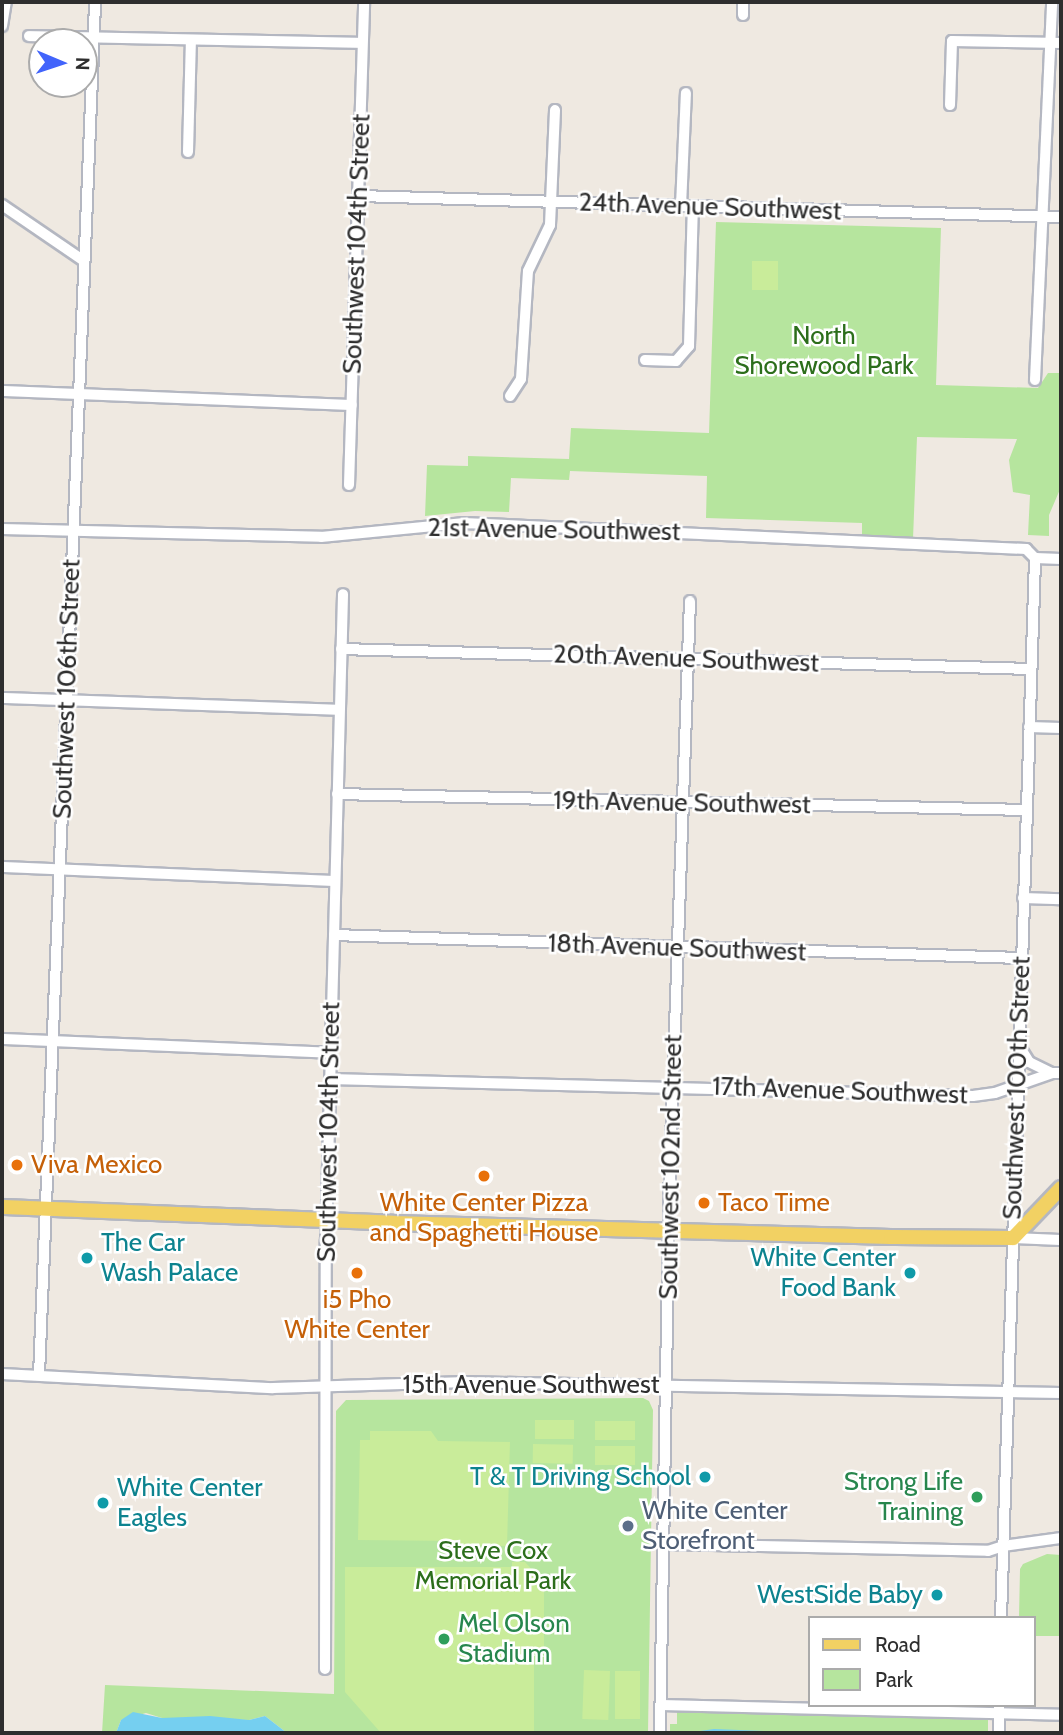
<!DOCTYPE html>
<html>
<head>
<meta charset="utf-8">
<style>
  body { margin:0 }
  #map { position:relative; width:1063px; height:1735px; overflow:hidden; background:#efe9e1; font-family:Cabin,sans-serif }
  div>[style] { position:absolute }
  .green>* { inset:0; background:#b6e59e }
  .pitch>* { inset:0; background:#c9ec9a; transform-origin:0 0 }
  .water>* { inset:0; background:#75cff0 }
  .roads { filter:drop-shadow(2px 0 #b4b7c1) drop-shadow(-2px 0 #b4b7c1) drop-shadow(0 2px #b4b7c1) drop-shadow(0 -2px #b4b7c1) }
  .minor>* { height:10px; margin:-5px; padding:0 5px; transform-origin:5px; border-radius:5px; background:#fff }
  .major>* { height:14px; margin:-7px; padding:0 7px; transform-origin:7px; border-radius:7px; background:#f2d163 }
  .dots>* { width:19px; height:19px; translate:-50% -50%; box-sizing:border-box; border:4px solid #fff; border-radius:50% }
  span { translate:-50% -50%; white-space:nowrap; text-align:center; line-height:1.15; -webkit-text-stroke:5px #fff; paint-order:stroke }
  .street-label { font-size:26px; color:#2e2e2e }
  .park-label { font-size:26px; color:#2c6e1b }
  .food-label { font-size:26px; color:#c56008 }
  .left { translate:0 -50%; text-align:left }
  .culture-label { font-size:26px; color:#0d838f }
  .right { translate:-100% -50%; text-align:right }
  .leisure-label { font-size:26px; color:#27864d }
  .service-label { font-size:26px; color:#4e5e75 }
  .frame { position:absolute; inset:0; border:4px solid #2e2e2e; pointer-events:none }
  .legend { position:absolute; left:808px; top:1616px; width:228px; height:91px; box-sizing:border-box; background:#fff; border:2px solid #ababab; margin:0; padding:9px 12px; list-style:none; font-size:21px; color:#2e2e2e }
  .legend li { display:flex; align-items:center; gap:14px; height:35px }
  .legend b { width:35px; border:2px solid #ababab }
  .north { position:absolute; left:28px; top:28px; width:70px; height:70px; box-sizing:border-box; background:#fff; border:2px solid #ababab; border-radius:50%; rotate:92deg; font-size:19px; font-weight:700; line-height:28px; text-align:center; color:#2e2e2e }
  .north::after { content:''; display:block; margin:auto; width:24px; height:32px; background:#4264fb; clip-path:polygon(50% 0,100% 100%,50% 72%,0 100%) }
</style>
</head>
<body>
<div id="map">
  <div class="green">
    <div style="clip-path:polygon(716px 222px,941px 228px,936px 385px,1038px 388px,1048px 373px,1061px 373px,1061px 487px,1049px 515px,1049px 536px,1028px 535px,1030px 495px,1013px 492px,1009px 460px,1017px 439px,917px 437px,913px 539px,862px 538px,862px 523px,706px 518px,707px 476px,570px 471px,569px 480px,511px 478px,509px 512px,475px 511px,425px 516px,427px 465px,468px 466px,468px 456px,569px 459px,571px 428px,709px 433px)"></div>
    <div style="clip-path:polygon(643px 1398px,649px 1401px,653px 1410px,648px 1733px,287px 1733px,265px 1716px,249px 1720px,162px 1718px,146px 1713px,121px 1720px,116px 1733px,102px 1733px,105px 1685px,334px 1694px,336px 1411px,346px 1400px)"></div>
    <div style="clip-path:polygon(1047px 1554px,1061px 1555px,1061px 1636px,1033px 1636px,1033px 1618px,1019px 1618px,1020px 1569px,1023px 1564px)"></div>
    <div style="clip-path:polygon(677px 1711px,988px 1720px,988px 1733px,670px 1733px,670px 1724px,677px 1724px)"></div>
  </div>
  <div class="pitch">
    <div style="left:752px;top:261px;width:26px;height:29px"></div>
    <div style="left:535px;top:1420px;width:39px;height:19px"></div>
    <div style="left:595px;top:1421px;width:40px;height:19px"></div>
    <div style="clip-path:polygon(370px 1431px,431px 1431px,438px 1441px,510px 1442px,507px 1546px,459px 1545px,456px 1541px,358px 1540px,360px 1440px,370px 1440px)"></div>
    <div style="left:533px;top:1444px;width:40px;height:19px;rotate:1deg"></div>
    <div style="left:595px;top:1446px;width:40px;height:19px"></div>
    <div style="clip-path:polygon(512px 1562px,525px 1562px,544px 1583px,544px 1648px,534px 1649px,534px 1733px,381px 1733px,345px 1692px,345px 1567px,512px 1567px)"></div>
    <div style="left:584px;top:1670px;width:26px;height:49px;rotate:2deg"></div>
    <div style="left:615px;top:1671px;width:25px;height:48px"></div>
  </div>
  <div class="water">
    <div style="clip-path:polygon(133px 1712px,162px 1718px,210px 1716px,249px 1720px,265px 1716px,287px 1733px,116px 1733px,121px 1720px)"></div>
    <div style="clip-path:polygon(714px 1729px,765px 1731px,771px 1733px,686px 1733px)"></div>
  </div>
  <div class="roads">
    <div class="minor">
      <div style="left:743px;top:2px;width:13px;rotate:90deg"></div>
      <div style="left:2px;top:26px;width:24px;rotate:-81deg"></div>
      <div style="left:29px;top:36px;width:333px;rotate:1.2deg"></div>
      <div style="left:950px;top:105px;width:64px;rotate:-88.2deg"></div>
      <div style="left:952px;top:41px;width:109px;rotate:1.1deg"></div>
      <div style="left:188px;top:152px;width:112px;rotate:-88.5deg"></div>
      <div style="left:359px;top:196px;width:702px;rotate:1.71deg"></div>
      <div style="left:2px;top:205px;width:99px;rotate:34.3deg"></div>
      <div style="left:681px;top:206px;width:113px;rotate:-87.5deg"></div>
      <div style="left:645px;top:360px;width:31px;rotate:2deg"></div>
      <div style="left:676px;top:361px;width:20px;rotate:-49deg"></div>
      <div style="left:689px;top:346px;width:140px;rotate:-88.4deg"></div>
      <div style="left:1035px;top:380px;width:378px;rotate:-87.4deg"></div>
      <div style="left:2px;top:391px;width:350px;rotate:2.3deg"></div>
      <div style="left:510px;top:396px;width:20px;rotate:-57deg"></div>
      <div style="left:521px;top:379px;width:108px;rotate:-86.3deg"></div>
      <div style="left:528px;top:271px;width:51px;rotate:-64.4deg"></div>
      <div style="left:550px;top:225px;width:115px;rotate:-87.5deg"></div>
      <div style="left:349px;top:485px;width:483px;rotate:-88.2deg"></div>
      <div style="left:2px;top:529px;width:319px;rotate:1.4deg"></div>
      <div style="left:321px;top:537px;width:144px;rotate:-5.6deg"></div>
      <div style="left:464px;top:523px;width:563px;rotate:2.65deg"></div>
      <div style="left:1026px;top:549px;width:13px;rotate:45deg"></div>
      <div style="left:1035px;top:558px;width:26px;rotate:2deg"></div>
      <div style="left:341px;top:649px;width:690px;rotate:1.66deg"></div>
      <div style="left:2px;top:698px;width:337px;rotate:2deg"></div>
      <div style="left:1029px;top:727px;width:32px;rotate:2deg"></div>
      <div style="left:337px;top:794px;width:689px;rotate:1.33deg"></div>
      <div style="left:2px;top:867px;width:333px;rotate:2.4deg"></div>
      <div style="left:1023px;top:898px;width:38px;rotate:2deg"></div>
      <div style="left:334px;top:935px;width:687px;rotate:1.92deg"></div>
      <div style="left:2px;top:1039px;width:329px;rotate:2.4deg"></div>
      <div style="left:1021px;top:1049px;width:15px;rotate:58deg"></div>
      <div style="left:1029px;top:1062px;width:25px;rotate:26deg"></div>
      <div style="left:330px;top:1079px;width:643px;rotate:1.51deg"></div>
      <div style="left:973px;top:1096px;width:22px;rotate:-8deg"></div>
      <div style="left:995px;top:1093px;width:60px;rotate:-19.3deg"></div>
      <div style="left:1052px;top:1073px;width:9px"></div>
      <div style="left:1013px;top:1238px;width:48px;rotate:2.4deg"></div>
      <div style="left:2px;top:1374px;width:271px;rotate:3deg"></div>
      <div style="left:273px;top:1388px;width:186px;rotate:-1.8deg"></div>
      <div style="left:459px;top:1382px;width:602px;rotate:1.05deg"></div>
      <div style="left:39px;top:1375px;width:1374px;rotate:-87.66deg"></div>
      <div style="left:664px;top:1544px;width:324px;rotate:1.2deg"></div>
      <div style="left:988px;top:1551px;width:16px;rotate:-18deg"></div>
      <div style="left:1003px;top:1546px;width:59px;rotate:-7.9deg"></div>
      <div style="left:1001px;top:1618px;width:1061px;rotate:-88.16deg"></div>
      <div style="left:325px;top:1669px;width:429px;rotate:-89.9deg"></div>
      <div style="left:326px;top:1240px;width:646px;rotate:-88.49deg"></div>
      <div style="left:661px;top:1705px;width:400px;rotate:1.4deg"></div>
      <div style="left:660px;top:1733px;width:534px;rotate:-89.03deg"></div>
      <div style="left:669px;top:1199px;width:598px;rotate:-87.99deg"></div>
      <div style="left:999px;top:1733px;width:28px;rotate:-90deg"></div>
    </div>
    <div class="major">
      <div style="left:2px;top:1207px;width:391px;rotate:2.3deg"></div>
      <div style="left:393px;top:1223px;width:498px;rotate:1.6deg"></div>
      <div style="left:891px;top:1237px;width:122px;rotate:0.5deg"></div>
      <div style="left:1013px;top:1238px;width:69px;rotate:-46.2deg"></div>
    </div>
  </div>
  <div class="dots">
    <div style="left:17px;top:1165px;background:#e8710a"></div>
    <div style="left:484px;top:1176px;background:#e8710a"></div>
    <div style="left:704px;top:1203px;background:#e8710a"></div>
    <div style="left:87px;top:1258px;background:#0f9aa8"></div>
    <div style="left:357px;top:1273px;background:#e8710a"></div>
    <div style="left:910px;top:1273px;background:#0f9aa8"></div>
    <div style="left:705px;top:1477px;background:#0f9aa8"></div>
    <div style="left:977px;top:1497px;background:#2e9e5b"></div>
    <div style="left:103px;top:1503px;background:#0f9aa8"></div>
    <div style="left:628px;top:1526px;background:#5c6f8a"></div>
    <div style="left:937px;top:1595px;background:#0f9aa8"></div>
    <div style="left:444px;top:1639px;background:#2e9e5b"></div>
  </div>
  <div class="street-label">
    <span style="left:710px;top:207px;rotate:2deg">24th Avenue Southwest</span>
    <span style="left:357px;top:244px;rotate:-88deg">Southwest 104th Street</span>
    <span style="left:554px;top:530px;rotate:1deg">21st Avenue Southwest</span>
    <span style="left:686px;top:659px;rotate:2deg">20th Avenue Southwest</span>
    <span style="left:67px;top:689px;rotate:-88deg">Southwest 106th Street</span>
    <span style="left:682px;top:803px;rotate:1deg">19th Avenue Southwest</span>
    <span style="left:677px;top:948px;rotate:2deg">18th Avenue Southwest</span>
    <span style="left:1017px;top:1088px;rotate:-88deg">Southwest 100th Street</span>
    <span style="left:840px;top:1091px;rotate:2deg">17th Avenue Southwest</span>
    <span style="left:329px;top:1132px;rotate:-89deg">Southwest 104th Street</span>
    <span style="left:671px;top:1167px;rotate:-89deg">Southwest 102nd Street</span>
    <span style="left:531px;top:1385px">15th Avenue Southwest</span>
  </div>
  <div class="park-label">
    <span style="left:824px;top:351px">North<br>Shorewood Park</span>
    <span style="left:493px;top:1566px">Steve Cox<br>Memorial Park</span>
  </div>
  <div class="food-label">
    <span class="left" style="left:31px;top:1165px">Viva Mexico</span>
    <span style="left:484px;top:1218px">White Center Pizza<br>and Spaghetti House</span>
    <span class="left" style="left:718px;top:1203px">Taco Time</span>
    <span style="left:357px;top:1315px">i5 Pho<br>White Center</span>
  </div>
  <div class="culture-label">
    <span class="left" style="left:101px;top:1258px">The Car<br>Wash Palace</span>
    <span class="right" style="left:896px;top:1273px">White Center<br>Food Bank</span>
    <span class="right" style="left:691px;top:1477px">T &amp; T Driving School</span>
    <span class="left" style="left:117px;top:1503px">White Center<br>Eagles</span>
    <span class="right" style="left:923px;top:1595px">WestSide Baby</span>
  </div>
  <div class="leisure-label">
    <span class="right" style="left:963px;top:1497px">Strong Life<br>Training</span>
    <span class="left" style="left:458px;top:1639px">Mel Olson<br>Stadium</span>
  </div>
  <div class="service-label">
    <span class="left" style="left:642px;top:1526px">White Center<br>Storefront</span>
  </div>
  <div class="frame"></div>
  <ul class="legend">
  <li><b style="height:9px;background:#f2d163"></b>Road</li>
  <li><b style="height:19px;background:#b6e59e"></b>Park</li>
  </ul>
  <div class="north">N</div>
</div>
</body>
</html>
